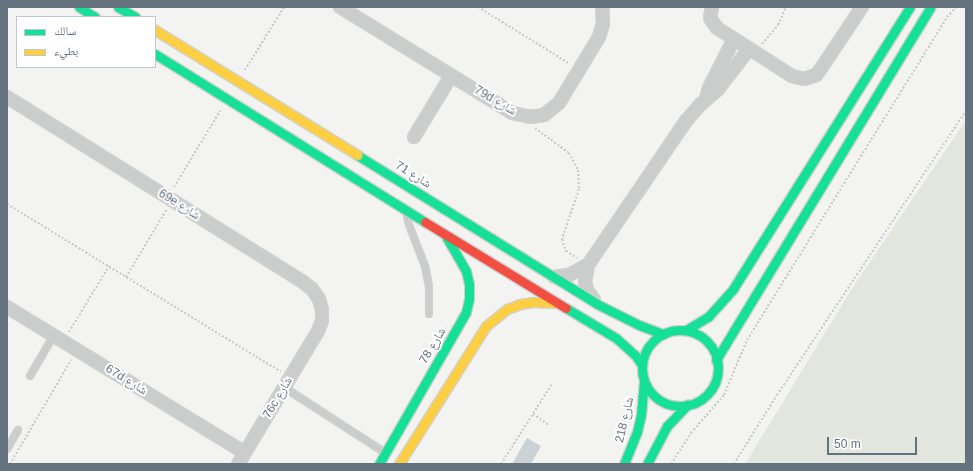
<!DOCTYPE html>
<html>
<head>
<meta charset="utf-8">
<style>
  body { margin:0 }
  #map { position:relative; width:973px; height:471px; overflow:hidden; background:#f3f3f1; font-family:Helvetica,"Noto Naskh Arabic",sans-serif }
  div>[style] { position:absolute }
  .green>* { inset:0; background:#e2e6df }
  .water>* { inset:0; background:#cbd2d5 }
  .path>* { height:2px; margin-top:-1px; transform-origin:0; background:repeating-linear-gradient(90deg,#c8c9c9 0 2px,transparent 0 4px) }
  .roads { filter:drop-shadow(1px 0 #d0d1d0) drop-shadow(-1px 0 #d0d1d0) drop-shadow(0 1px #d0d1d0) drop-shadow(0 -1px #d0d1d0) }
  .lane>* { height:6px; margin:-3px; padding:0 3px; transform-origin:3px; border-radius:3px; background:#cbcccc }
  .street>* { height:12px; margin:-6px; padding:0 6px; transform-origin:6px; border-radius:6px; background:#cbcccc }
  .fast>* { height:9px; margin:-4.5px; padding:0 4.5px; transform-origin:4.5px; border-radius:4.5px; background:#16e098 }
  .fast>.ring { margin:-4.5px; padding:0; box-sizing:content-box; background:none; border:9px solid #16e098; border-radius:50% }
  .slow>* { height:9px; margin:-4.5px; padding:0 4.5px; transform-origin:4.5px; border-radius:4.5px; background:#ffcf43 }
  .jam>* { height:9px; margin:-4.5px; padding:0 4.5px; transform-origin:4.5px; border-radius:4.5px; background:#f24e42 }
  span { translate:-50% -50%; white-space:nowrap; text-align:center; line-height:1.15; -webkit-text-stroke:4px #fff; paint-order:stroke }
  .street-label { font-size:12px; color:#647280 }
  .frame { position:absolute; inset:0; border:8px solid #647280; pointer-events:none }
  .legend { position:absolute; left:16px; top:16px; width:140px; height:52px; box-sizing:border-box; background:#fff; border:1px solid #c1c7cc; margin:0; padding:5px 7px; list-style:none; font-size:12px; color:#647280 }
  .legend li { display:flex; align-items:center; gap:8px; height:20px }
  .legend b { width:20px; border:1px solid #c1c7cc }
  .scale { position:absolute; left:827px; top:437px; width:90px; height:18px; box-sizing:border-box; border:2px solid #647280; border-top:0; padding-left:5px; font-size:12px; line-height:14px; white-space:nowrap; color:#647280; -webkit-text-stroke:3px #fff; paint-order:stroke }
</style>
</head>
<body>
<div id="map">
  <div class="green">
    <div style="clip-path:polygon(966px 120px,966px 464px,745px 464px,853px 287px)"></div>
  </div>
  <div class="water">
    <div style="clip-path:polygon(527px 438px,541px 446px,531px 464px,512px 464px)"></div>
  </div>
  <div class="path">
    <div style="left:478px;top:7px;width:108px;rotate:31.8deg"></div>
    <div style="left:762px;top:44px;width:25px;rotate:-50deg"></div>
    <div style="left:778px;top:25px;width:20px;rotate:-66deg"></div>
    <div style="left:245px;top:70px;width:74px;rotate:-58.2deg"></div>
    <div style="left:535px;top:128px;width:42px;rotate:36.3deg"></div>
    <div style="left:569px;top:153px;width:19px;rotate:62deg"></div>
    <div style="left:578px;top:170px;width:19px;rotate:87deg"></div>
    <div style="left:579px;top:189px;width:53px;rotate:108.8deg"></div>
    <div style="left:562px;top:239px;width:13px;rotate:72deg"></div>
    <div style="left:566px;top:251px;width:13px;rotate:32deg"></div>
    <div style="left:174px;top:187px;width:89px;rotate:-58.8deg"></div>
    <div style="left:7px;top:204px;width:321px;rotate:31.5deg"></div>
    <div style="left:126px;top:277px;width:79px;rotate:-58.9deg"></div>
    <div style="left:69px;top:332px;width:77px;rotate:-58.8deg"></div>
    <div style="left:533px;top:414px;width:19px;rotate:35deg"></div>
    <div style="left:10px;top:464px;width:121px;rotate:-59.6deg"></div>
    <div style="left:501px;top:464px;width:95px;rotate:-57.5deg"></div>
    <div style="left:671px;top:464px;width:37px;rotate:-57deg"></div>
    <div style="left:691px;top:433px;width:50px;rotate:-49deg"></div>
    <div style="left:724px;top:395px;width:60px;rotate:-67.3deg"></div>
    <div style="left:747px;top:340px;width:380px;rotate:-58.2deg"></div>
    <div style="left:947px;top:17px;width:13px;rotate:-48deg"></div>
    <div style="left:734px;top:464px;width:81px;rotate:-58.1deg"></div>
    <div style="left:777px;top:395px;width:341px;rotate:-56.4deg"></div>
  </div>
  <div class="roads">
    <div class="lane">
      <div style="left:407px;top:216px;width:9px;rotate:77deg"></div>
      <div style="left:409px;top:225px;width:44px;rotate:68.7deg"></div>
      <div style="left:425px;top:266px;width:21px;rotate:79deg"></div>
      <div style="left:429px;top:287px;width:27px;rotate:90deg"></div>
      <div style="left:30px;top:376px;width:48px;rotate:-59.7deg"></div>
      <div style="left:285px;top:388px;width:118px;rotate:32.9deg"></div>
      <div style="left:7px;top:449px;width:22px;rotate:-60deg"></div>
    </div>
    <div class="street">
      <div style="left:340px;top:7px;width:202px;rotate:31.6deg"></div>
      <div style="left:512px;top:113px;width:19px;rotate:12deg"></div>
      <div style="left:531px;top:117px;width:13px;rotate:-9deg"></div>
      <div style="left:544px;top:115px;width:19px;rotate:-39deg"></div>
      <div style="left:559px;top:103px;width:77px;rotate:-58.8deg"></div>
      <div style="left:599px;top:37px;width:14px;rotate:-73deg"></div>
      <div style="left:603px;top:24px;width:17px;rotate:-93deg"></div>
      <div style="left:712px;top:7px;width:11px;rotate:100deg"></div>
      <div style="left:710px;top:18px;width:12px;rotate:55deg"></div>
      <div style="left:717px;top:28px;width:89px;rotate:32.6deg"></div>
      <div style="left:792px;top:76px;width:12px;rotate:14deg"></div>
      <div style="left:804px;top:79px;width:13px;rotate:-18deg"></div>
      <div style="left:816px;top:75px;width:6px;rotate:-51deg"></div>
      <div style="left:820px;top:70px;width:76px;rotate:-56.3deg"></div>
      <div style="left:7px;top:97px;width:349px;rotate:32deg"></div>
      <div style="left:303px;top:282px;width:11px;rotate:38deg"></div>
      <div style="left:312px;top:289px;width:12px;rotate:55deg"></div>
      <div style="left:319px;top:299px;width:11px;rotate:75deg"></div>
      <div style="left:322px;top:310px;width:11px;rotate:90deg"></div>
      <div style="left:322px;top:321px;width:11px;rotate:112deg"></div>
      <div style="left:318px;top:331px;width:155px;rotate:121deg"></div>
      <div style="left:706px;top:99px;width:11px;rotate:-75deg"></div>
      <div style="left:709px;top:88px;width:55px;rotate:-63deg"></div>
      <div style="left:414px;top:137px;width:71px;rotate:-58.8deg"></div>
      <div style="left:554px;top:277px;width:15px;rotate:-8deg"></div>
      <div style="left:569px;top:275px;width:21px;rotate:-28deg"></div>
      <div style="left:594px;top:300px;width:12px;rotate:-125deg"></div>
      <div style="left:587px;top:290px;width:9px;rotate:-103deg"></div>
      <div style="left:585px;top:281px;width:16px;rotate:-79deg"></div>
      <div style="left:588px;top:265px;width:174px;rotate:-55.8deg"></div>
      <div style="left:686px;top:121px;width:23px;rotate:-49deg"></div>
      <div style="left:701px;top:104px;width:23px;rotate:-41deg"></div>
      <div style="left:718px;top:89px;width:51px;rotate:-52.2deg"></div>
      <div style="left:7px;top:307px;width:279px;rotate:31.5deg"></div>
    </div>
    <div class="fast">
      <div style="left:79px;top:7px;width:19px;rotate:32deg"></div>
      <div style="left:118px;top:7px;width:20px;rotate:30deg"></div>
      <div style="left:155px;top:54px;width:318px;rotate:31.9deg"></div>
      <div style="left:357px;top:155px;width:282px;rotate:31.8deg"></div>
      <div style="left:597px;top:304px;width:47px;rotate:26.6deg"></div>
      <div style="left:639px;top:325px;width:26px;rotate:21deg"></div>
      <div style="left:566px;top:308px;width:58px;rotate:31deg"></div>
      <div style="left:616px;top:338px;width:25px;rotate:42deg"></div>
      <div style="left:635px;top:355px;width:12px;rotate:55deg"></div>
      <div style="left:686px;top:330px;width:26px;rotate:-31deg"></div>
      <div style="left:708px;top:317px;width:38px;rotate:-48deg"></div>
      <div style="left:733px;top:289px;width:333px;rotate:-57.9deg"></div>
      <div class="ring" style="left:642px;top:330px;width:67px;height:67px"></div>
      <div style="left:716px;top:360px;width:413px;rotate:-58.7deg"></div>
      <div style="left:379px;top:464px;width:175px;rotate:-60.2deg"></div>
      <div style="left:466px;top:312px;width:13px;rotate:-77deg"></div>
      <div style="left:469px;top:299px;width:15px;rotate:-90deg"></div>
      <div style="left:469px;top:284px;width:13px;rotate:-103deg"></div>
      <div style="left:466px;top:271px;width:39px;rotate:-120deg"></div>
      <div style="left:624px;top:464px;width:35px;rotate:-68deg"></div>
      <div style="left:637px;top:432px;width:17px;rotate:-77deg"></div>
      <div style="left:641px;top:415px;width:35px;rotate:-85deg"></div>
      <div style="left:647px;top:464px;width:43px;rotate:-62.2deg"></div>
      <div style="left:667px;top:426px;width:30px;rotate:-46deg"></div>
    </div>
    <div class="slow">
      <div style="left:155px;top:30px;width:238px;rotate:31.7deg"></div>
      <div style="left:399px;top:464px;width:163px;rotate:-57.8deg"></div>
      <div style="left:486px;top:326px;width:27px;rotate:-39deg"></div>
      <div style="left:507px;top:309px;width:14px;rotate:-21deg"></div>
      <div style="left:520px;top:304px;width:14px;rotate:-8deg"></div>
      <div style="left:534px;top:302px;width:21px;rotate:3deg"></div>
    </div>
    <div class="jam">
      <div style="left:425px;top:222px;width:165px;rotate:31.4deg"></div>
    </div>
  </div>
  <div class="street-label">
    <span style="left:495px;top:101px;rotate:30deg">79d شارع</span>
    <span style="left:413px;top:175px;rotate:32deg">شارع 71</span>
    <span style="left:179px;top:205px;rotate:32deg">69e شارع</span>
    <span style="left:433px;top:346px;rotate:-59deg">شارع 78</span>
    <span style="left:126px;top:380px;rotate:32deg">67d شارع</span>
    <span style="left:278px;top:398px;rotate:-59deg">76c شارع</span>
    <span style="left:625px;top:420px;rotate:-77deg">شارع 218</span>
  </div>
  <div class="frame"></div>
  <ul class="legend">
  <li><b style="height:5px;background:#16e098"></b>سالك</li>
  <li><b style="height:5px;background:#ffcf43"></b>بطيء</li>
  </ul>
  <div class="scale">50 m</div>
</div>
</body>
</html>
